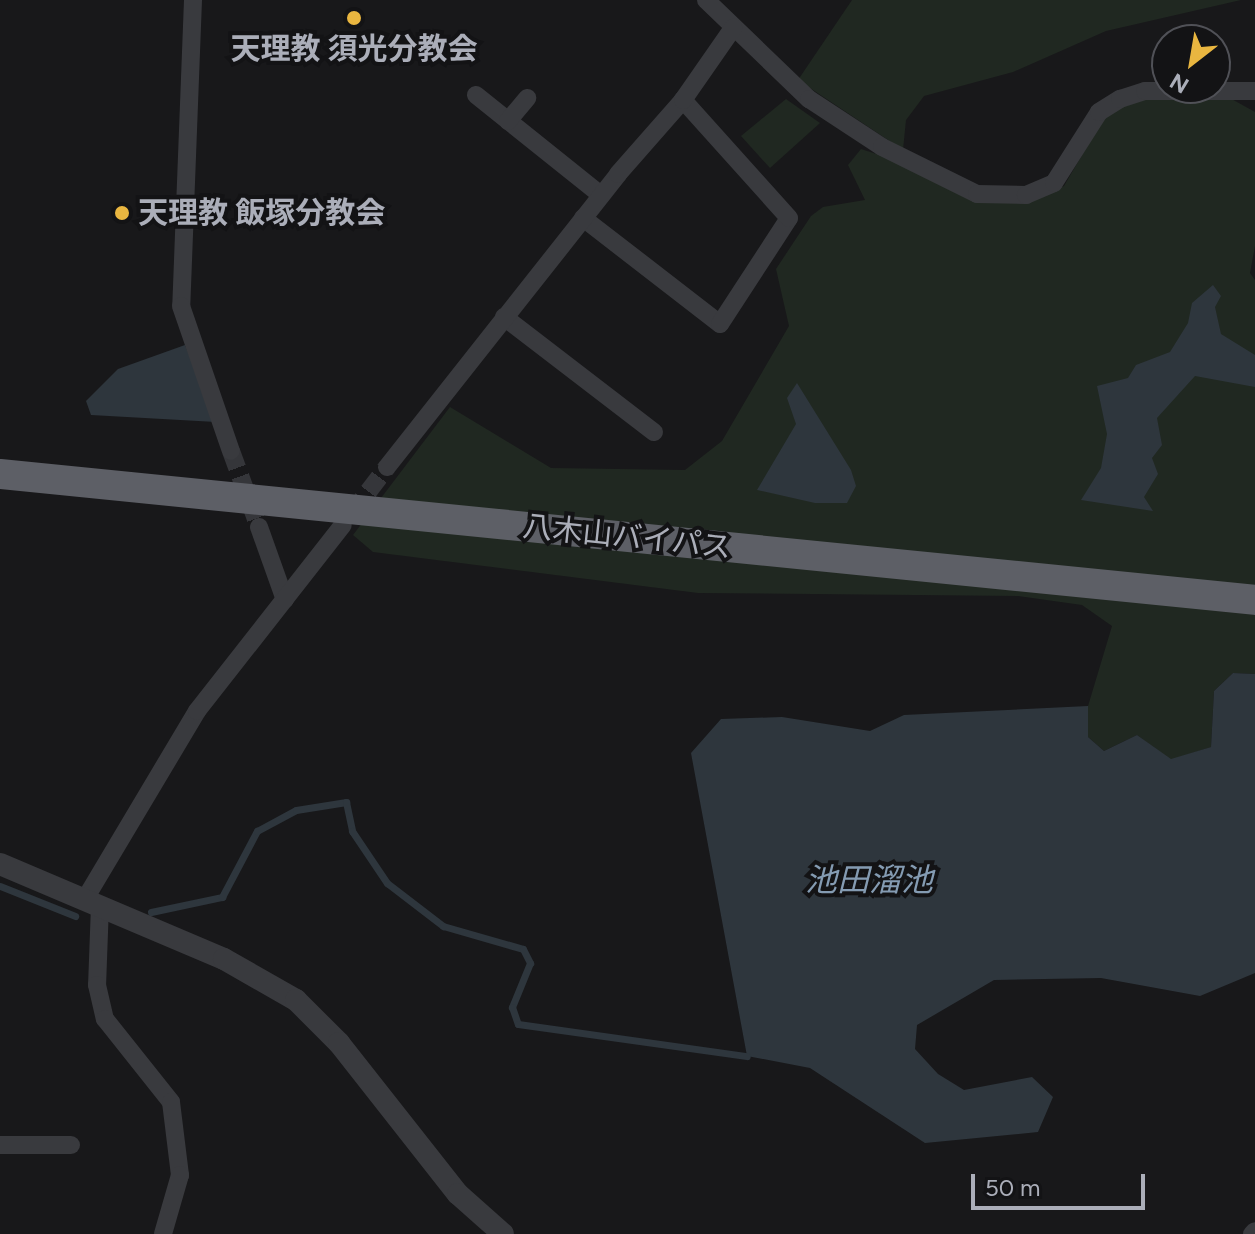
<!DOCTYPE html>
<html>
<head>
<meta charset="utf-8">
<style>
  body { margin:0 }
  #map { position:relative; width:1255px; height:1234px; overflow:hidden; background:#18181a; font-family:Figtree,"Noto Sans JP",sans-serif }
  div>[style] { position:absolute }
  .green>* { inset:0; background:#202821 }
  .water>* { inset:0; background:#2e363d }
  .stream>* { height:7px; margin:-3.5px; padding:0 3.5px; transform-origin:3.5px; border-radius:3.5px; background:#2e363d }
  .minor-tunnel>* { height:18px; margin-top:-9px; transform-origin:0; background:repeating-linear-gradient(90deg,#35363a 0 18px,transparent 0 27px) }
  .minor>* { height:18px; margin:-9px; padding:0 9px; transform-origin:9px; border-radius:9px; background:#393a3e }
  .tertiary>* { height:22px; margin:-11px; padding:0 11px; transform-origin:11px; border-radius:11px; background:#393a3e }
  .trunk>* { height:30px; margin:-15px; padding:0 15px; transform-origin:15px; border-radius:15px; background:#5d5f66 }
  .dots>* { width:22px; height:22px; translate:-50% -50%; box-sizing:border-box; border:4px solid #131315; border-radius:50% }
  span { translate:-50% -50%; white-space:nowrap; text-align:center; line-height:1.15; -webkit-text-stroke:8px #131315; paint-order:stroke }
  .poi-label { font-size:30px; color:#abaeb9; font-weight:700 }
  .left { translate:0 -50%; text-align:left }
  .street-label { font-size:30px; color:#abaeb9 }
  .water-label { font-size:32px; color:#849bb2; font-style:italic }
  .north { position:absolute; left:1151px; top:24px; width:80px; height:80px; box-sizing:border-box; background:#131315; border:2px solid #505157; border-radius:50%; rotate:211deg; font-size:22px; font-weight:700; line-height:32px; text-align:center; color:#abaeb9 }
  .north::after { content:''; display:block; margin:auto; width:28px; height:36px; background:#e9b640; clip-path:polygon(50% 0,100% 100%,50% 72%,0 100%) }
  .scale { position:absolute; left:971px; top:1174px; width:174px; height:36px; box-sizing:border-box; border:4px solid #abaeb9; border-top:0; padding-left:10px; font-size:24px; line-height:28px; white-space:nowrap; color:#abaeb9; -webkit-text-stroke:6px #131315; paint-order:stroke }
</style>
</head>
<body>
<div id="map">
  <div class="green">
    <div style="clip-path:polygon(852px 0,1241px 0,1106px 31px,1013px 72px,924px 96px,906px 120px,903px 150px,798px 80px)"></div>
    <div style="clip-path:polygon(1228px 97px,1255px 112px,1255px 246px,1250px 273px,1255px 280px,1255px 674px,1233px 673px,1214px 691px,1211px 747px,1171px 760px,1137px 735px,1104px 751px,1088px 737px,1088px 706px,1112px 626px,1082px 605px,1018px 596px,698px 593px,373px 552px,353px 535px,450px 407px,551px 468px,685px 470px,722px 441px,789px 326px,776px 269px,811px 216px,823px 207px,865px 200px,848px 165px,861px 149px,1028px 203px,1064px 186px,1103px 119px,1120px 107px,1146px 98px)"></div>
    <div style="clip-path:polygon(786px 99px,820px 123px,770px 168px,741px 136px)"></div>
  </div>
  <div class="water">
    <div style="clip-path:polygon(1213px 285px,1221px 296px,1215px 307px,1221px 334px,1255px 355px,1255px 387px,1195px 376px,1157px 418px,1162px 445px,1152px 458px,1158px 474px,1144px 497px,1153px 511px,1081px 500px,1101px 468px,1107px 434px,1097px 386px,1128px 378px,1136px 365px,1170px 352px,1188px 323px,1192px 303px)"></div>
    <div style="clip-path:polygon(185px 345px,216px 422px,91px 415px,86px 401px,118px 369px)"></div>
    <div style="clip-path:polygon(797px 383px,851px 470px,856px 486px,847px 503px,815px 503px,757px 490px,796px 424px,787px 398px)"></div>
    <div style="clip-path:polygon(1233px 673px,1255px 674px,1255px 973px,1200px 996px,1101px 978px,994px 980px,917px 1025px,915px 1049px,938px 1074px,964px 1090px,1032px 1077px,1053px 1097px,1038px 1132px,925px 1143px,810px 1068px,747px 1056px,691px 753px,721px 719px,782px 717px,870px 731px,904px 715px,1088px 706px,1088px 737px,1104px 751px,1137px 735px,1171px 759px,1211px 747px,1214px 691px)"></div>
  </div>
  <div class="stream">
    <div style="left:0;top:886px;width:81px;rotate:21.8deg"></div>
    <div style="left:151px;top:912px;width:73px;rotate:-11.9deg"></div>
    <div style="left:222px;top:897px;width:75px;rotate:-62.1deg"></div>
    <div style="left:257px;top:831px;width:44px;rotate:-28.3deg"></div>
    <div style="left:296px;top:810px;width:51px;rotate:-9.1deg"></div>
    <div style="left:346px;top:802px;width:30px;rotate:78deg"></div>
    <div style="left:352px;top:831px;width:63px;rotate:56.1deg"></div>
    <div style="left:387px;top:883px;width:71px;rotate:37.5deg"></div>
    <div style="left:443px;top:926px;width:83px;rotate:16deg"></div>
    <div style="left:523px;top:949px;width:16px;rotate:63deg"></div>
    <div style="left:530px;top:963px;width:48px;rotate:112.2deg"></div>
    <div style="left:512px;top:1007px;width:18px;rotate:71deg"></div>
    <div style="left:518px;top:1024px;width:231px;rotate:8deg"></div>
  </div>
  <div class="minor-tunnel">
    <div style="left:231px;top:451px;width:81px;rotate:69.8deg"></div>
    <div style="left:352px;top:513px;width:58px;rotate:-52.7deg"></div>
  </div>
  <div class="minor">
    <div style="left:193px;top:0;width:306px;rotate:92.2deg"></div>
    <div style="left:181px;top:306px;width:153px;rotate:71deg"></div>
    <div style="left:706px;top:0;width:143px;rotate:43.9deg"></div>
    <div style="left:809px;top:99px;width:87px;rotate:33.3deg"></div>
    <div style="left:882px;top:147px;width:106px;rotate:26.3deg"></div>
    <div style="left:977px;top:194px;width:49px;rotate:1.2deg"></div>
    <div style="left:1026px;top:195px;width:30px;rotate:-23deg"></div>
    <div style="left:1054px;top:183px;width:84px;rotate:-57.6deg"></div>
    <div style="left:1099px;top:112px;width:25px;rotate:-32deg"></div>
    <div style="left:1120px;top:99px;width:26px;rotate:-18deg"></div>
    <div style="left:1145px;top:91px;width:110px"></div>
    <div style="left:476px;top:95px;width:160px;rotate:38.7deg"></div>
    <div style="left:508px;top:121px;width:30px;rotate:-50deg"></div>
    <div style="left:583px;top:218px;width:173px;rotate:37.7deg"></div>
    <div style="left:720px;top:324px;width:126px;rotate:-56.9deg"></div>
    <div style="left:789px;top:218px;width:159px;rotate:-131.9deg"></div>
    <div style="left:504px;top:317px;width:189px;rotate:37.5deg"></div>
    <div style="left:387px;top:467px;width:373px;rotate:-51.7deg"></div>
    <div style="left:618px;top:174px;width:98px;rotate:-48.7deg"></div>
    <div style="left:683px;top:100px;width:88px;rotate:-55.2deg"></div>
    <div style="left:259px;top:527px;width:77px;rotate:70.4deg"></div>
    <div style="left:85px;top:899px;width:219px;rotate:-59.2deg"></div>
    <div style="left:197px;top:711px;width:236px;rotate:-51.9deg"></div>
    <div style="left:100px;top:905px;width:80px;rotate:92.1deg"></div>
    <div style="left:97px;top:985px;width:35px;rotate:77deg"></div>
    <div style="left:105px;top:1019px;width:106px;rotate:51.5deg"></div>
    <div style="left:171px;top:1102px;width:74px;rotate:83deg"></div>
    <div style="left:180px;top:1175px;width:61px;rotate:106.1deg"></div>
    <div style="left:0;top:1145px;width:71px"></div>
    <div style="left:1252px;top:1234px;width:4px;rotate:-45deg"></div>
  </div>
  <div class="tertiary">
    <div style="left:0;top:864px;width:243px;rotate:23deg"></div>
    <div style="left:224px;top:959px;width:83px;rotate:29.7deg"></div>
    <div style="left:296px;top:1000px;width:61px;rotate:45deg"></div>
    <div style="left:339px;top:1043px;width:192px;rotate:51.8deg"></div>
    <div style="left:458px;top:1194px;width:60px;rotate:41.6deg"></div>
  </div>
  <div class="trunk">
    <div style="left:0;top:474px;width:1261px;rotate:5.73deg"></div>
  </div>
  <div class="dots">
    <div style="left:354px;top:18px;background:#e9b640"></div>
    <div style="left:122px;top:213px;background:#e9b640"></div>
  </div>
  <div class="poi-label">
    <span style="left:354px;top:49px">天理教 須光分教会</span>
    <span class="left" style="left:138px;top:213px">天理教 飯塚分教会</span>
  </div>
  <div class="street-label">
    <span style="left:627px;top:537px;rotate:6deg">八木山バイパス</span>
  </div>
  <div class="water-label">
    <span style="left:869px;top:880px">池田溜池</span>
  </div>
  <div class="north">N</div>
  <div class="scale">50 m</div>
</div>
</body>
</html>
